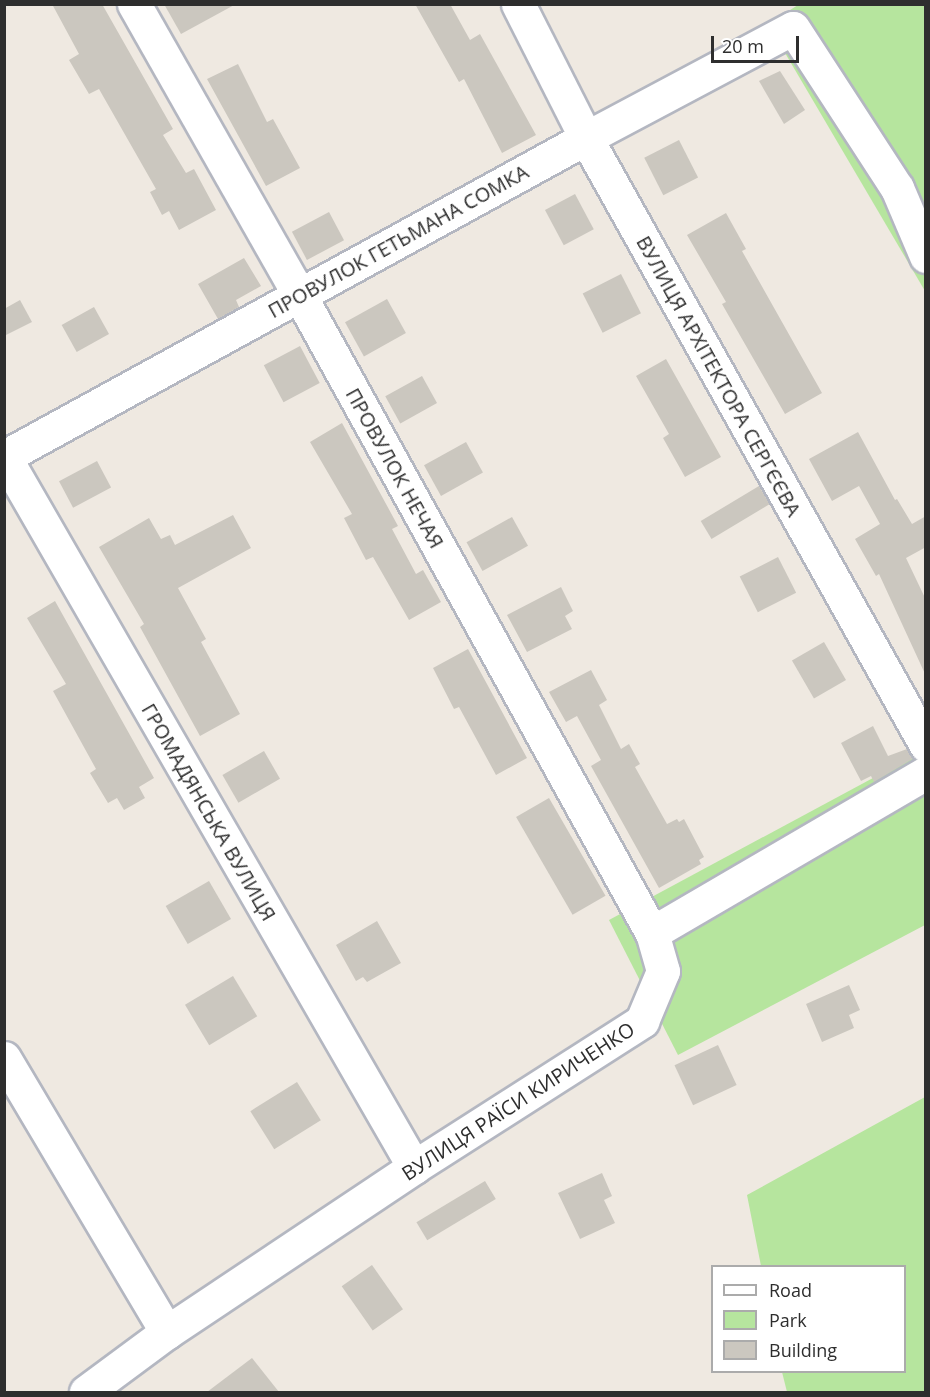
<!DOCTYPE html>
<html>
<head>
<meta charset="utf-8">
<style>
  body { margin:0 }
  #map { position:relative; width:930px; height:1397px; overflow:hidden; background:#efe9e1; font-family:"Open Sans",sans-serif }
  div>[style] { position:absolute }
  .green>* { inset:0; background:#b6e59e }
  .building>* { inset:0; background:#cbc7bf; transform-origin:0 0 }
  .roads { filter:drop-shadow(2px 0 #b4b7c1) drop-shadow(-2px 0 #b4b7c1) drop-shadow(0 2px #b4b7c1) drop-shadow(0 -2px #b4b7c1) }
  .minor>* { height:33px; margin:-16.5px; padding:0 16.5px; transform-origin:16.5px; border-radius:16.5px; background:#fff }
  span { translate:-50% -50%; white-space:nowrap; text-align:center; line-height:1.15; -webkit-text-stroke:4.5px #fff; paint-order:stroke }
  .street-label { font-size:20px; color:#2e2e2e }
  .frame { position:absolute; inset:0; border:6px solid #2e2e2e; pointer-events:none }
  .legend { position:absolute; left:711px; top:1265px; width:195px; height:108px; box-sizing:border-box; background:#fff; border:2px solid #ababab; margin:0; padding:8px 10px; list-style:none; font-size:18px; color:#2e2e2e }
  .legend li { display:flex; align-items:center; gap:12px; height:30px }
  .legend b { width:30px; border:2px solid #ababab }
  .scale { position:absolute; left:711px; top:36px; width:88px; height:27px; box-sizing:border-box; border:3px solid #2e2e2e; border-top:0; padding-left:8px; font-size:18px; line-height:21px; white-space:nowrap; color:#2e2e2e; -webkit-text-stroke:4px #fff; paint-order:stroke }
</style>
</head>
<body>
<div id="map">
  <div class="green">
    <div style="clip-path:polygon(798px 5px,925px 5px,925px 291px,768px 24px)"></div>
    <div style="clip-path:polygon(925px 750px,925px 925px,678px 1055px,609px 920px)"></div>
    <div style="clip-path:polygon(925px 1097px,925px 1392px,787px 1392px,782px 1372px,904px 1372px,904px 1266px,761px 1266px,747px 1195px)"></div>
  </div>
  <div class="building">
    <div style="clip-path:polygon(52px 4px,102px 4px,173px 129px,163px 135px,186px 173px,194px 169px,216px 210px,179px 230px,169px 211px,162px 215px,150px 192px,156px 189px,99px 89px,89px 94px,69px 60px,79px 54px)"></div>
    <div style="clip-path:polygon(164px 4px,236px 4px,181px 34px)"></div>
    <div style="clip-path:polygon(415px 4px,450px 4px,470px 40px,480px 34px,536px 135px,502px 153px,464px 79px,459px 82px)"></div>
    <div style="clip-path:polygon(238px 64px,267px 122px,273px 119px,300px 168px,266px 186px,207px 79px)"></div>
    <div style="clip-path:polygon(780px 71px,805px 110px,784px 124px,759px 81px)"></div>
    <div style="left:679px;top:140px;width:42px;height:39px;rotate:63deg"></div>
    <div style="left:575px;top:194px;width:40px;height:34px;rotate:62deg"></div>
    <div style="left:329px;top:212px;width:32px;height:42px;rotate:62deg"></div>
    <div style="clip-path:polygon(726px 213px,746px 249px,742px 251px,822px 393px,785px 414px,722px 304px,726px 302px,687px 235px)"></div>
    <div style="clip-path:polygon(244px 258px,261px 286px,236px 300px,239px 307px,218px 319px,198px 284px)"></div>
    <div style="left:621px;top:274px;width:44px;height:43px;rotate:63deg"></div>
    <div style="left:387px;top:299px;width:39px;height:48px;rotate:61deg"></div>
    <div style="clip-path:polygon(20px 300px,32px 322px,4px 336px,4px 309px)"></div>
    <div style="left:94px;top:307px;width:31px;height:37px;rotate:61deg"></div>
    <div style="left:300px;top:346px;width:42px;height:41px;rotate:62deg"></div>
    <div style="clip-path:polygon(666px 359px,721px 457px,685px 477px,663px 438px,669px 434px,636px 376px)"></div>
    <div style="left:422px;top:376px;width:31px;height:42px;rotate:61deg"></div>
    <div style="clip-path:polygon(342px 423px,398px 526px,392px 529px,416px 574px,423px 570px,441px 602px,409px 620px,373px 557px,366px 560px,344px 518px,352px 514px,310px 442px)"></div>
    <div style="clip-path:polygon(858px 432px,895px 500px,897px 499px,912px 524px,926px 516px,926px 547px,906px 558px,926px 600px,926px 676px,879px 574px,876px 576px,855px 539px,880px 524px,859px 486px,832px 501px,809px 459px)"></div>
    <div style="left:466px;top:442px;width:35px;height:48px;rotate:61deg"></div>
    <div style="left:97px;top:461px;width:30px;height:43px;rotate:62deg"></div>
    <div style="left:759px;top:486px;width:21px;height:68px;rotate:59deg"></div>
    <div style="clip-path:polygon(233px 515px,251px 548px,178px 588px,206px 639px,201px 642px,240px 714px,200px 736px,140px 627px,144px 624px,99px 547px,149px 518px,161px 539px,170px 535px,175px 545px)"></div>
    <div style="left:512px;top:517px;width:33px;height:52px;rotate:61deg"></div>
    <div style="left:778px;top:557px;width:40px;height:43px;rotate:63deg"></div>
    <div style="clip-path:polygon(561px 587px,573px 611px,565px 616px,572px 629px,527px 652px,507px 615px)"></div>
    <div style="clip-path:polygon(55px 601px,154px 778px,139px 787px,145px 798px,124px 810px,117px 798px,108px 803px,90px 773px,96px 769px,53px 691px,66px 684px,27px 618px)"></div>
    <div style="left:824px;top:642px;width:44px;height:37px;rotate:60deg"></div>
    <div style="clip-path:polygon(468px 649px,527px 758px,496px 775px,459px 707px,454px 709px,433px 668px)"></div>
    <div style="clip-path:polygon(591px 670px,607px 700px,599px 705px,621px 749px,629px 744px,640px 764px,635px 767px,667px 824px,677px 819px,679px 822px,684px 819px,704px 857px,699px 860px,701px 864px,659px 888px,591px 766px,601px 760px,577px 716px,566px 722px,549px 692px)"></div>
    <div style="clip-path:polygon(873px 726px,888px 756px,907px 749px,914px 758px,874px 782px,871px 776px,861px 781px,841px 743px)"></div>
    <div style="left:264px;top:751px;width:32px;height:48px;rotate:60deg"></div>
    <div style="left:549px;top:798px;width:113px;height:38px;rotate:60deg"></div>
    <div style="left:209px;top:881px;width:44px;height:50px;rotate:60deg"></div>
    <div style="clip-path:polygon(377px 921px,401px 963px,367px 982px,363px 977px,356px 981px,336px 945px)"></div>
    <div style="left:233px;top:976px;width:47px;height:56px;rotate:59deg"></div>
    <div style="clip-path:polygon(849px 985px,860px 1010px,849px 1015px,854px 1028px,822px 1042px,806px 1004px)"></div>
    <div style="left:718px;top:1045px;width:44px;height:48px;rotate:65deg"></div>
    <div style="left:297px;top:1082px;width:45px;height:55px;rotate:58deg"></div>
    <div style="clip-path:polygon(602px 1173px,612px 1196px,604px 1200px,615px 1223px,580px 1239px,558px 1193px)"></div>
    <div style="left:485px;top:1181px;width:21px;height:80px;rotate:59deg"></div>
    <div style="left:372px;top:1265px;width:54px;height:37px;rotate:55deg"></div>
    <div style="clip-path:polygon(252px 1358px,279px 1392px,207px 1392px)"></div>
  </div>
  <div class="roads">
    <div class="minor">
      <div style="left:134px;top:4px;width:336px;rotate:60.4deg"></div>
      <div style="left:300px;top:296px;width:728px;rotate:61.08deg"></div>
      <div style="left:518px;top:4px;width:150px;rotate:63.1deg"></div>
      <div style="left:586px;top:138px;width:696px;rotate:60.75deg"></div>
      <div style="left:4px;top:456px;width:821px;rotate:60.03deg"></div>
      <div style="left:4px;top:457px;width:664px;rotate:-28.73deg"></div>
      <div style="left:586px;top:138px;width:234px;rotate:-28deg"></div>
      <div style="left:793px;top:28px;width:191px;rotate:57deg"></div>
      <div style="left:897px;top:188px;width:74px;rotate:66.9deg"></div>
      <div style="left:4px;top:1058px;width:319px;rotate:59.3deg"></div>
      <div style="left:86px;top:1392px;width:101px;rotate:-36.5deg"></div>
      <div style="left:167px;top:1332px;width:297px;rotate:-33.7deg"></div>
      <div style="left:414px;top:1167px;width:271px;rotate:-32.6deg"></div>
      <div style="left:642px;top:1021px;width:54px;rotate:-67.2deg"></div>
      <div style="left:663px;top:971px;width:40px;rotate:-106deg"></div>
      <div style="left:652px;top:933px;width:317px;rotate:-30.3deg"></div>
    </div>
  </div>
  <div class="street-label">
    <span style="left:398px;top:241px;rotate:-29deg">ПРОВУЛОК ГЕТЬМАНА СОМКА</span>
    <span style="left:719px;top:376px;rotate:61deg">ВУЛИЦЯ АРХІТЕКТОРА СЕРГЄЄВА</span>
    <span style="left:395px;top:468px;rotate:61deg">ПРОВУЛОК НЕЧАЯ</span>
    <span style="left:209px;top:812px;rotate:60deg">ГРОМАДЯНСЬКА ВУЛИЦЯ</span>
    <span style="left:518px;top:1101px;rotate:-33deg">ВУЛИЦЯ РАЇСИ КИРИЧЕНКО</span>
  </div>
  <div class="frame"></div>
  <ul class="legend">
  <li><b style="height:8px;background:#fff"></b>Road</li>
  <li><b style="height:16px;background:#b6e59e"></b>Park</li>
  <li><b style="height:16px;background:#cbc7bf"></b>Building</li>
  </ul>
  <div class="scale">20 m</div>
</div>
</body>
</html>
